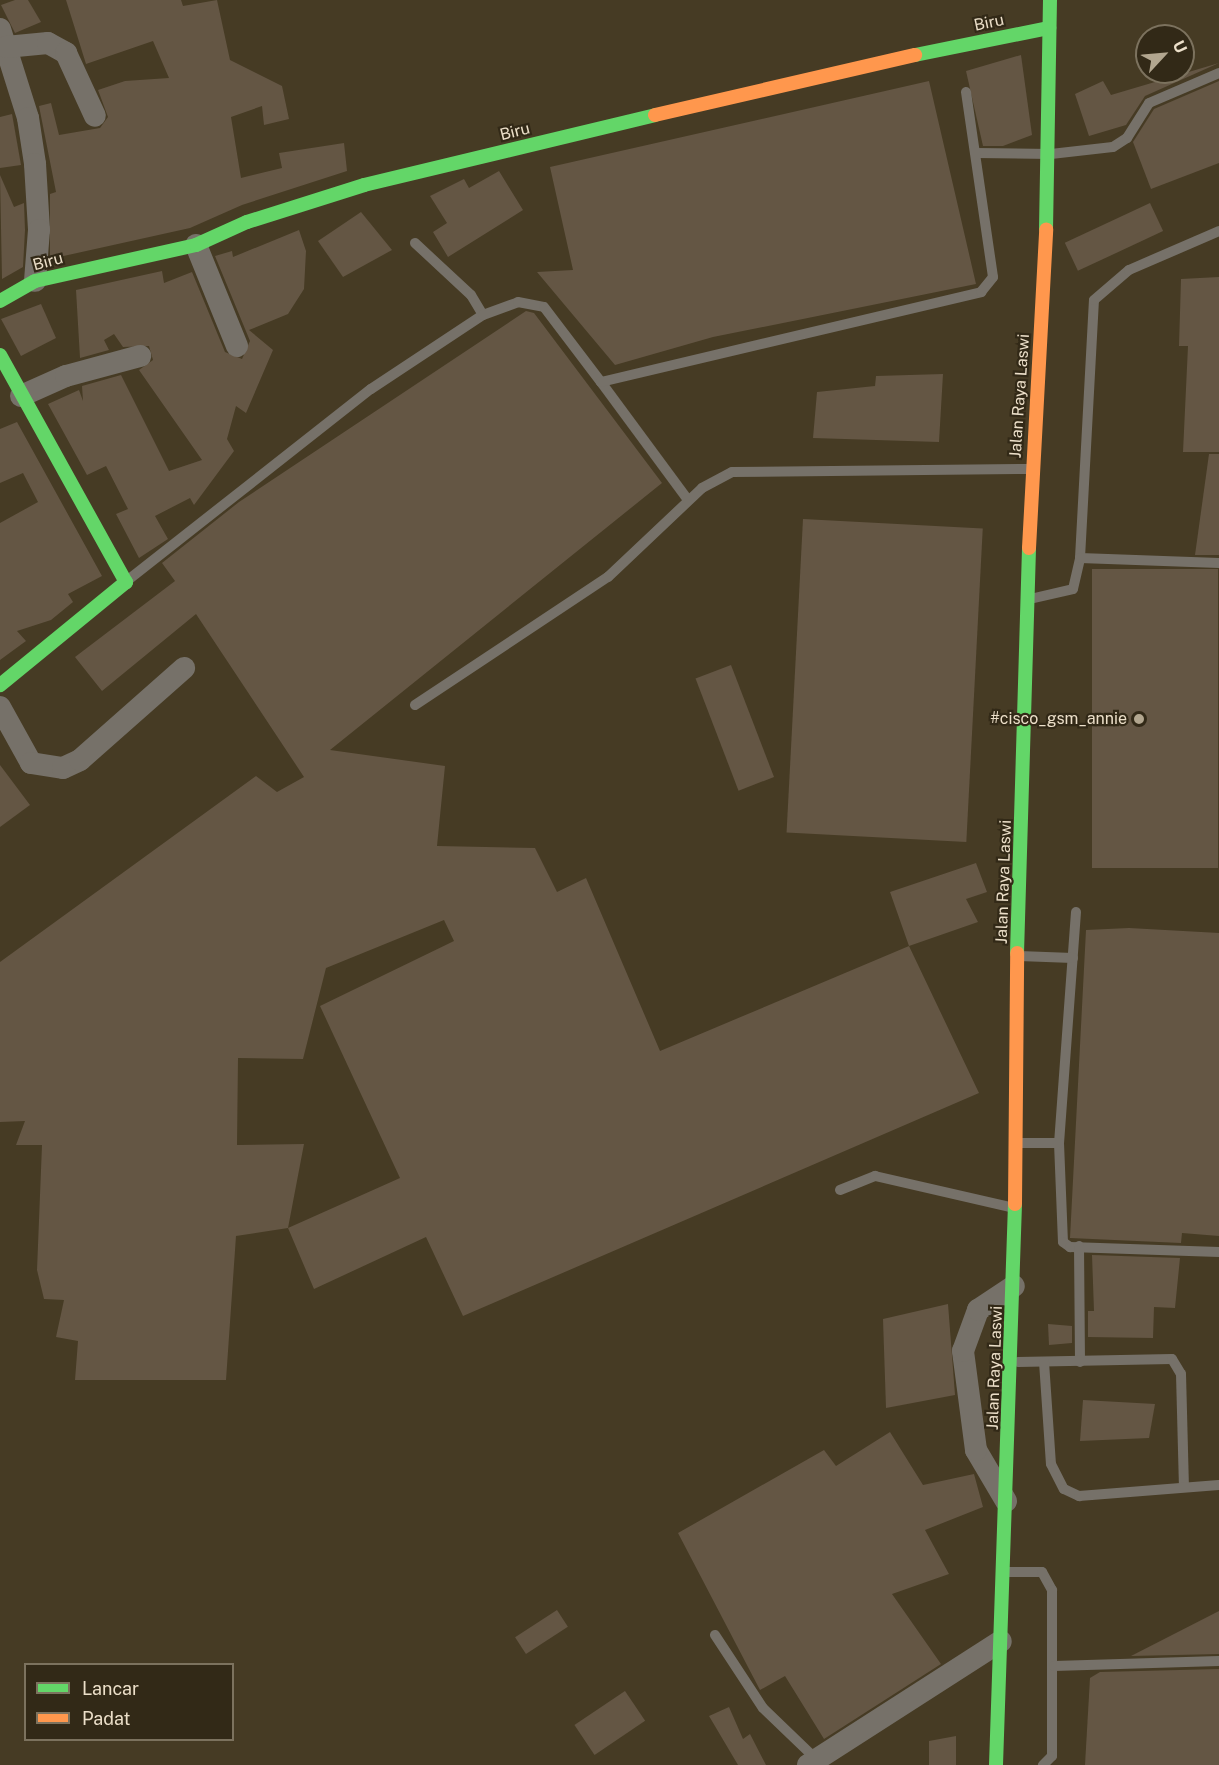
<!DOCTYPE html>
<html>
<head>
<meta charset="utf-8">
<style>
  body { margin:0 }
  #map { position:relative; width:1219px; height:1765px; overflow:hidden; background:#463b24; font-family:"Public Sans",sans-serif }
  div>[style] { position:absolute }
  .building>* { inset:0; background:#645644; transform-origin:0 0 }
  .lane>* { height:10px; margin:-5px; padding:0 5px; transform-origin:5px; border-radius:5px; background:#767169 }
  .street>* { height:22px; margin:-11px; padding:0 11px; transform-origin:11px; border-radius:11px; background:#767169 }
  .fast>* { height:14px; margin:-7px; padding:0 7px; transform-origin:7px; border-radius:7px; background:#63d668 }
  .slow>* { height:14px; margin:-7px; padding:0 7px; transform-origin:7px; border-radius:7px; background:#ff974d }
  .dots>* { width:16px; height:16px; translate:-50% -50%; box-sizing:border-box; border:3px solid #322917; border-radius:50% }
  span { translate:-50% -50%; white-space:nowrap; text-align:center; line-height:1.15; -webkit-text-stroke:4.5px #322917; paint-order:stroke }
  .street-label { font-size:16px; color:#ecdfc9 }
  .poi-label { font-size:16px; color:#ecdfc9 }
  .right { translate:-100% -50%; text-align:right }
  .legend { position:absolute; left:24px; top:1663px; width:210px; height:78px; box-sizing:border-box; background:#322917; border:2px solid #7c725e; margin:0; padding:8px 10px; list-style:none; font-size:18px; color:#ecdfc9 }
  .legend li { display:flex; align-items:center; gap:12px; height:30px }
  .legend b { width:30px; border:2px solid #7c725e }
  .north { position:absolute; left:1135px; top:24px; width:60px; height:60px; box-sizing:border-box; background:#322917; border:2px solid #7c725e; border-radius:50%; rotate:64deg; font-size:16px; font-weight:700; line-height:24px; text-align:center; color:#ecdfc9 }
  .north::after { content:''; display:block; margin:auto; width:21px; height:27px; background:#b2a68f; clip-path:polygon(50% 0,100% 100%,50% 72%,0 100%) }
</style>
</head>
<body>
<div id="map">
  <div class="building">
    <div style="clip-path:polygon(15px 0,28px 0,41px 22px,15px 33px,1px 5px)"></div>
    <div style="clip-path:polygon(66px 0,181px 0,183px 6px,217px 0,230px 60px,282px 86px,289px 119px,264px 125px,262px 106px,231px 117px,241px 178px,282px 168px,279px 153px,344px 143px,347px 171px,242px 205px,190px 228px,50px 259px,50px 194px,56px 192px,39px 106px,51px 103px,59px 135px,100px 128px,108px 117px,98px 90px,125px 81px,169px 78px,153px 41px,86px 64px)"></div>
    <div style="clip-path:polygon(1021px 55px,1032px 135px,1003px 146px,983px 146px,966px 71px)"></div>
    <div style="clip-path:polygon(1219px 63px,1145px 96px,1126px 125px,1089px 136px,1075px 94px,1103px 81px,1111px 95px)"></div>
    <div style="clip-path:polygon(929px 81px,976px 284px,713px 337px,615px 365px,537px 272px,573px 270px,550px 167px)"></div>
    <div style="clip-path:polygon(1219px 81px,1219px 163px,1151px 189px,1133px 142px,1154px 109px)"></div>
    <div style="clip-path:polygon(12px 114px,21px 165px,0 168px,0 117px)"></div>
    <div style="clip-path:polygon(499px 171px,523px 210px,448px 257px,433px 232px,447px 223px,430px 196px,464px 179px,469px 188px)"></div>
    <div style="clip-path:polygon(0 175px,14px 207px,24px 203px,25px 230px,23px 267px,2px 279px)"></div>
    <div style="left:1150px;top:203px;width:31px;height:94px;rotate:65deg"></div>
    <div style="clip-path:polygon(361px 212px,392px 250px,343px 277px,318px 241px)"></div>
    <div style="clip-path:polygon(299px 230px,306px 251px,304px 289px,288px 314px,249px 330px,273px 350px,246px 413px,236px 406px,227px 439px,234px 451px,194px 505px,190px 498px,155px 516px,168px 539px,139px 558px,116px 514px,128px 509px,106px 466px,87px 475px,48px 404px,79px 390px,83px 401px,82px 386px,121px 375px,169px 471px,202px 460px,139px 370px,153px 360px,149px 346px,123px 347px,114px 334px,104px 340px,109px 350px,80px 358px,76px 290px,162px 271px,164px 283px,192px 272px,225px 352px,242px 359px,250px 341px,215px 256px,232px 251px,233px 257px)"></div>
    <div style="clip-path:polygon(1219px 277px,1219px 452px,1183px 452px,1188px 346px,1179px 346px,1181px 279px)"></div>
    <div style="clip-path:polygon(41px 304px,56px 338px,21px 356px,1px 319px)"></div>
    <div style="clip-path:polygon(evenodd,526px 311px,534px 313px,662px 483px,330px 750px,445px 766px,437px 846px,535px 848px,557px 892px,586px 878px,660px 1051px,909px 946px,979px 1093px,463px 1316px,426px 1237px,314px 1289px,288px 1228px,236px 1236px,226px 1380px,75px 1380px,78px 1341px,56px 1337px,64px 1300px,44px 1299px,37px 1270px,42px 1145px,16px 1145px,25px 1121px,0 1122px,0 962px,256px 776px,277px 792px,304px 777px,196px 614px,102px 691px,75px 657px,175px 581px,162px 563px,239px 502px,526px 311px,444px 920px,454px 941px,320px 1006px,400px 1178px,288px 1228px,304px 1144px,237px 1145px,238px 1058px,303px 1059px,326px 968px,444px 920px)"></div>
    <div style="clip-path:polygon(943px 374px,939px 442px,813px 438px,817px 392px,875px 386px,876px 376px)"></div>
    <div style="clip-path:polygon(17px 422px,102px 576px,68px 594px,73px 602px,51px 620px,17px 631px,26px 641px,0 660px,0 523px,38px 502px,23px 473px,0 483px,0 429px)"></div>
    <div style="clip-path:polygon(1209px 454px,1219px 454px,1219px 555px,1195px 555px)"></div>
    <div style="left:803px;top:519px;width:180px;height:314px;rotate:3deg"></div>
    <div style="left:1092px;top:569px;width:126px;height:299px"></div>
    <div style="left:731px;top:665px;width:120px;height:38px;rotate:69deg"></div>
    <div style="clip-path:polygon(0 765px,30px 805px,0 827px)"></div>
    <div style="clip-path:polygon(976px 863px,987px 892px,966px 899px,978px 922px,909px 946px,890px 892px)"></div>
    <div style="clip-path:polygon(1129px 928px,1219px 933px,1219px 1236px,1182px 1233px,1181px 1243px,1070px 1238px,1086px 930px)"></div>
    <div style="clip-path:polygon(1092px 1255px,1180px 1258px,1175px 1308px,1154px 1307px,1153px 1338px,1088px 1337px,1088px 1311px,1094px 1311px)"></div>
    <div style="clip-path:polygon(948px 1304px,955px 1395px,886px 1408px,883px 1319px)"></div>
    <div style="clip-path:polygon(1048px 1324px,1072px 1326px,1072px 1343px,1049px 1345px)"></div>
    <div style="clip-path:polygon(1083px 1400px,1155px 1404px,1149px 1438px,1080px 1441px)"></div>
    <div style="clip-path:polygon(890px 1432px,923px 1485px,974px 1474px,983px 1507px,925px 1530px,949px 1574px,892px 1594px,941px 1664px,824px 1739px,785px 1676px,760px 1690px,678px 1533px,824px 1450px,836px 1466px)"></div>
    <div style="left:557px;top:1610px;width:20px;height:50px;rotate:57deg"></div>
    <div style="clip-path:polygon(1219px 1611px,1219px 1654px,1131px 1656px)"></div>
    <div style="clip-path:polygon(1219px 1669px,1219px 1765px,1085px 1765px,1090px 1678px,1100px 1672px)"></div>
    <div style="left:625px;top:1691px;width:36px;height:61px;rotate:56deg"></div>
    <div style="clip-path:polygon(729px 1707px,743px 1739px,750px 1734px,766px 1765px,738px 1765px,709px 1716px)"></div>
    <div style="clip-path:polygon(956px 1736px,956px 1765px,929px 1765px,929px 1741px)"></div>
  </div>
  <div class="lane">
    <div style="left:976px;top:153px;width:75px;rotate:0.8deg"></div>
    <div style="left:1051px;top:154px;width:62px;rotate:-6.4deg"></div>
    <div style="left:1113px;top:147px;width:17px;rotate:-33deg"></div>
    <div style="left:1127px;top:138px;width:41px;rotate:-57.8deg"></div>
    <div style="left:1149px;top:103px;width:76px;rotate:-23.2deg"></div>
    <div style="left:415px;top:243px;width:76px;rotate:42.9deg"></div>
    <div style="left:471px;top:295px;width:23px;rotate:59deg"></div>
    <div style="left:601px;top:382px;width:147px;rotate:53.6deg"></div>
    <div style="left:1080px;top:558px;width:258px;rotate:-86.9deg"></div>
    <div style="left:1094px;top:300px;width:46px;rotate:-40.6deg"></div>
    <div style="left:1129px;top:270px;width:98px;rotate:-23.4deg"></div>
    <div style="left:128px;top:580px;width:309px;rotate:-38.2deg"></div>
    <div style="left:371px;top:389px;width:134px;rotate:-33.5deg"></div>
    <div style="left:483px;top:315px;width:37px;rotate:-20deg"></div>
    <div style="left:518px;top:302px;width:26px;rotate:11deg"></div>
    <div style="left:544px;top:307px;width:94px;rotate:52.8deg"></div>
    <div style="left:601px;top:382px;width:391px;rotate:-13.3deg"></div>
    <div style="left:981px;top:292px;width:19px;rotate:-51deg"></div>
    <div style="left:993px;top:277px;width:187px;rotate:-98.3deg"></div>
    <div style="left:1030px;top:599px;width:44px;rotate:-13.1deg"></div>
    <div style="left:1073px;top:589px;width:32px;rotate:-77deg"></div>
    <div style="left:1080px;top:558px;width:139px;rotate:2.1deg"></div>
    <div style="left:415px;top:705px;width:232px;rotate:-33.6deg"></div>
    <div style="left:608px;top:577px;width:129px;rotate:-43.4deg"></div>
    <div style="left:702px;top:488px;width:34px;rotate:-28deg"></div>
    <div style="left:732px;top:472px;width:297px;rotate:-0.6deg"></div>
    <div style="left:1076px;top:912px;width:232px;rotate:94.2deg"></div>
    <div style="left:1059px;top:1143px;width:99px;rotate:87.7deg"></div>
    <div style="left:1063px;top:1242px;width:9px;rotate:36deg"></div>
    <div style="left:1070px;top:1247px;width:149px;rotate:1.9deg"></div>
    <div style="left:1019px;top:956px;width:54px;rotate:2.1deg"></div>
    <div style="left:1018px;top:1143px;width:41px"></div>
    <div style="left:840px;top:1190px;width:38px;rotate:-22deg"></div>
    <div style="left:875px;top:1176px;width:139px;rotate:12.9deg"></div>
    <div style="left:1079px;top:1246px;width:116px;rotate:89.5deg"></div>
    <div style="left:1018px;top:1362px;width:154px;rotate:-1.1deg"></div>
    <div style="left:1172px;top:1359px;width:17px;rotate:59deg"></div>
    <div style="left:1181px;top:1374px;width:111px;rotate:88.5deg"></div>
    <div style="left:1044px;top:1362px;width:102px;rotate:86.1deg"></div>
    <div style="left:1051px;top:1464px;width:28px;rotate:63deg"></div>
    <div style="left:1064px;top:1489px;width:17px;rotate:25deg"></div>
    <div style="left:1079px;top:1496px;width:140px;rotate:-4.5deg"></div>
    <div style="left:1006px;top:1572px;width:36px"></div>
    <div style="left:1042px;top:1572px;width:21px;rotate:61deg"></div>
    <div style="left:1052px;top:1590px;width:166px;rotate:90deg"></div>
    <div style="left:1052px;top:1756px;width:13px;rotate:135deg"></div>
    <div style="left:715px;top:1635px;width:87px;rotate:56.7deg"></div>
    <div style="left:763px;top:1708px;width:75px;rotate:43.9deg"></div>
    <div style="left:1054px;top:1666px;width:165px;rotate:-1.7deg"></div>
  </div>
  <div class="street">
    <div style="left:0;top:29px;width:93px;rotate:72.5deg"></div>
    <div style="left:28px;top:118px;width:47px;rotate:81.3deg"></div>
    <div style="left:35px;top:164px;width:66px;rotate:86.5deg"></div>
    <div style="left:39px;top:230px;width:51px;rotate:94.5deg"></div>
    <div style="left:6px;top:47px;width:42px;rotate:-5.4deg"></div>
    <div style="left:48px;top:43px;width:21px;rotate:29deg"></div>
    <div style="left:66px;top:53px;width:69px;rotate:65.3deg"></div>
    <div style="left:196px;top:245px;width:109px;rotate:67.9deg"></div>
    <div style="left:21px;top:396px;width:49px;rotate:-24deg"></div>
    <div style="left:66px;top:376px;width:77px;rotate:-15.1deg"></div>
    <div style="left:0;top:707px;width:64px;rotate:61deg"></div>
    <div style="left:31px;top:763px;width:32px;rotate:9deg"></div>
    <div style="left:63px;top:768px;width:19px;rotate:-25deg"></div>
    <div style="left:80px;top:760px;width:139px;rotate:-41.5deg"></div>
    <div style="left:1006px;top:1501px;width:59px;rotate:-120.5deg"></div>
    <div style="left:976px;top:1450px;width:100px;rotate:-97.5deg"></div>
    <div style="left:963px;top:1351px;width:44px;rotate:-69.9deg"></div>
    <div style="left:978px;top:1310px;width:43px;rotate:-33.7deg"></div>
    <div style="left:808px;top:1765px;width:229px;rotate:-32.7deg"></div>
  </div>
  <div class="fast">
    <div style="left:915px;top:55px;width:137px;rotate:-11.4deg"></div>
    <div style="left:1046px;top:229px;width:229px;rotate:-89deg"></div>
    <div style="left:0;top:301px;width:40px;rotate:-29.7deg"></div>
    <div style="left:35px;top:281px;width:165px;rotate:-12.6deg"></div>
    <div style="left:196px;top:245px;width:56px;rotate:-24.3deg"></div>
    <div style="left:247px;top:222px;width:123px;rotate:-17.5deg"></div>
    <div style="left:364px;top:185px;width:299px;rotate:-13.5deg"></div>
    <div style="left:0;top:355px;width:260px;rotate:61deg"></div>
    <div style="left:126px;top:582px;width:163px;rotate:140.7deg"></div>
    <div style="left:1017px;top:953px;width:405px;rotate:-88.3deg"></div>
    <div style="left:996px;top:1765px;width:561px;rotate:-88.06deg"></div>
  </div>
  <div class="slow">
    <div style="left:655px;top:115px;width:267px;rotate:-13deg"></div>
    <div style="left:1029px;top:548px;width:319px;rotate:-86.9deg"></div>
    <div style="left:1015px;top:1204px;width:251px;rotate:-89.5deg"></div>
  </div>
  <div class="dots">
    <div style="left:1139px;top:719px;background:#b2a68f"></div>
  </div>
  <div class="street-label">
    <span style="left:989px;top:23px;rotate:-12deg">Biru</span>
    <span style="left:515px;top:132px;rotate:-14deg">Biru</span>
    <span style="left:48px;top:262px;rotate:-15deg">Biru</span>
    <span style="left:1020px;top:396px;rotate:-86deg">Jalan Raya Laswi</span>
    <span style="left:1004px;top:882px;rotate:-88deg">Jalan Raya Laswi</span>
    <span style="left:995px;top:1368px;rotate:-88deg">Jalan Raya Laswi</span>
  </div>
  <div class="poi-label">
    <span class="right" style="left:1127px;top:719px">#cisco_gsm_annie</span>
  </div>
  <ul class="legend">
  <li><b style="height:8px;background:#63d668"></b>Lancar</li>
  <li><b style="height:8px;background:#ff974d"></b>Padat</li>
  </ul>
  <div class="north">U</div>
</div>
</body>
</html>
